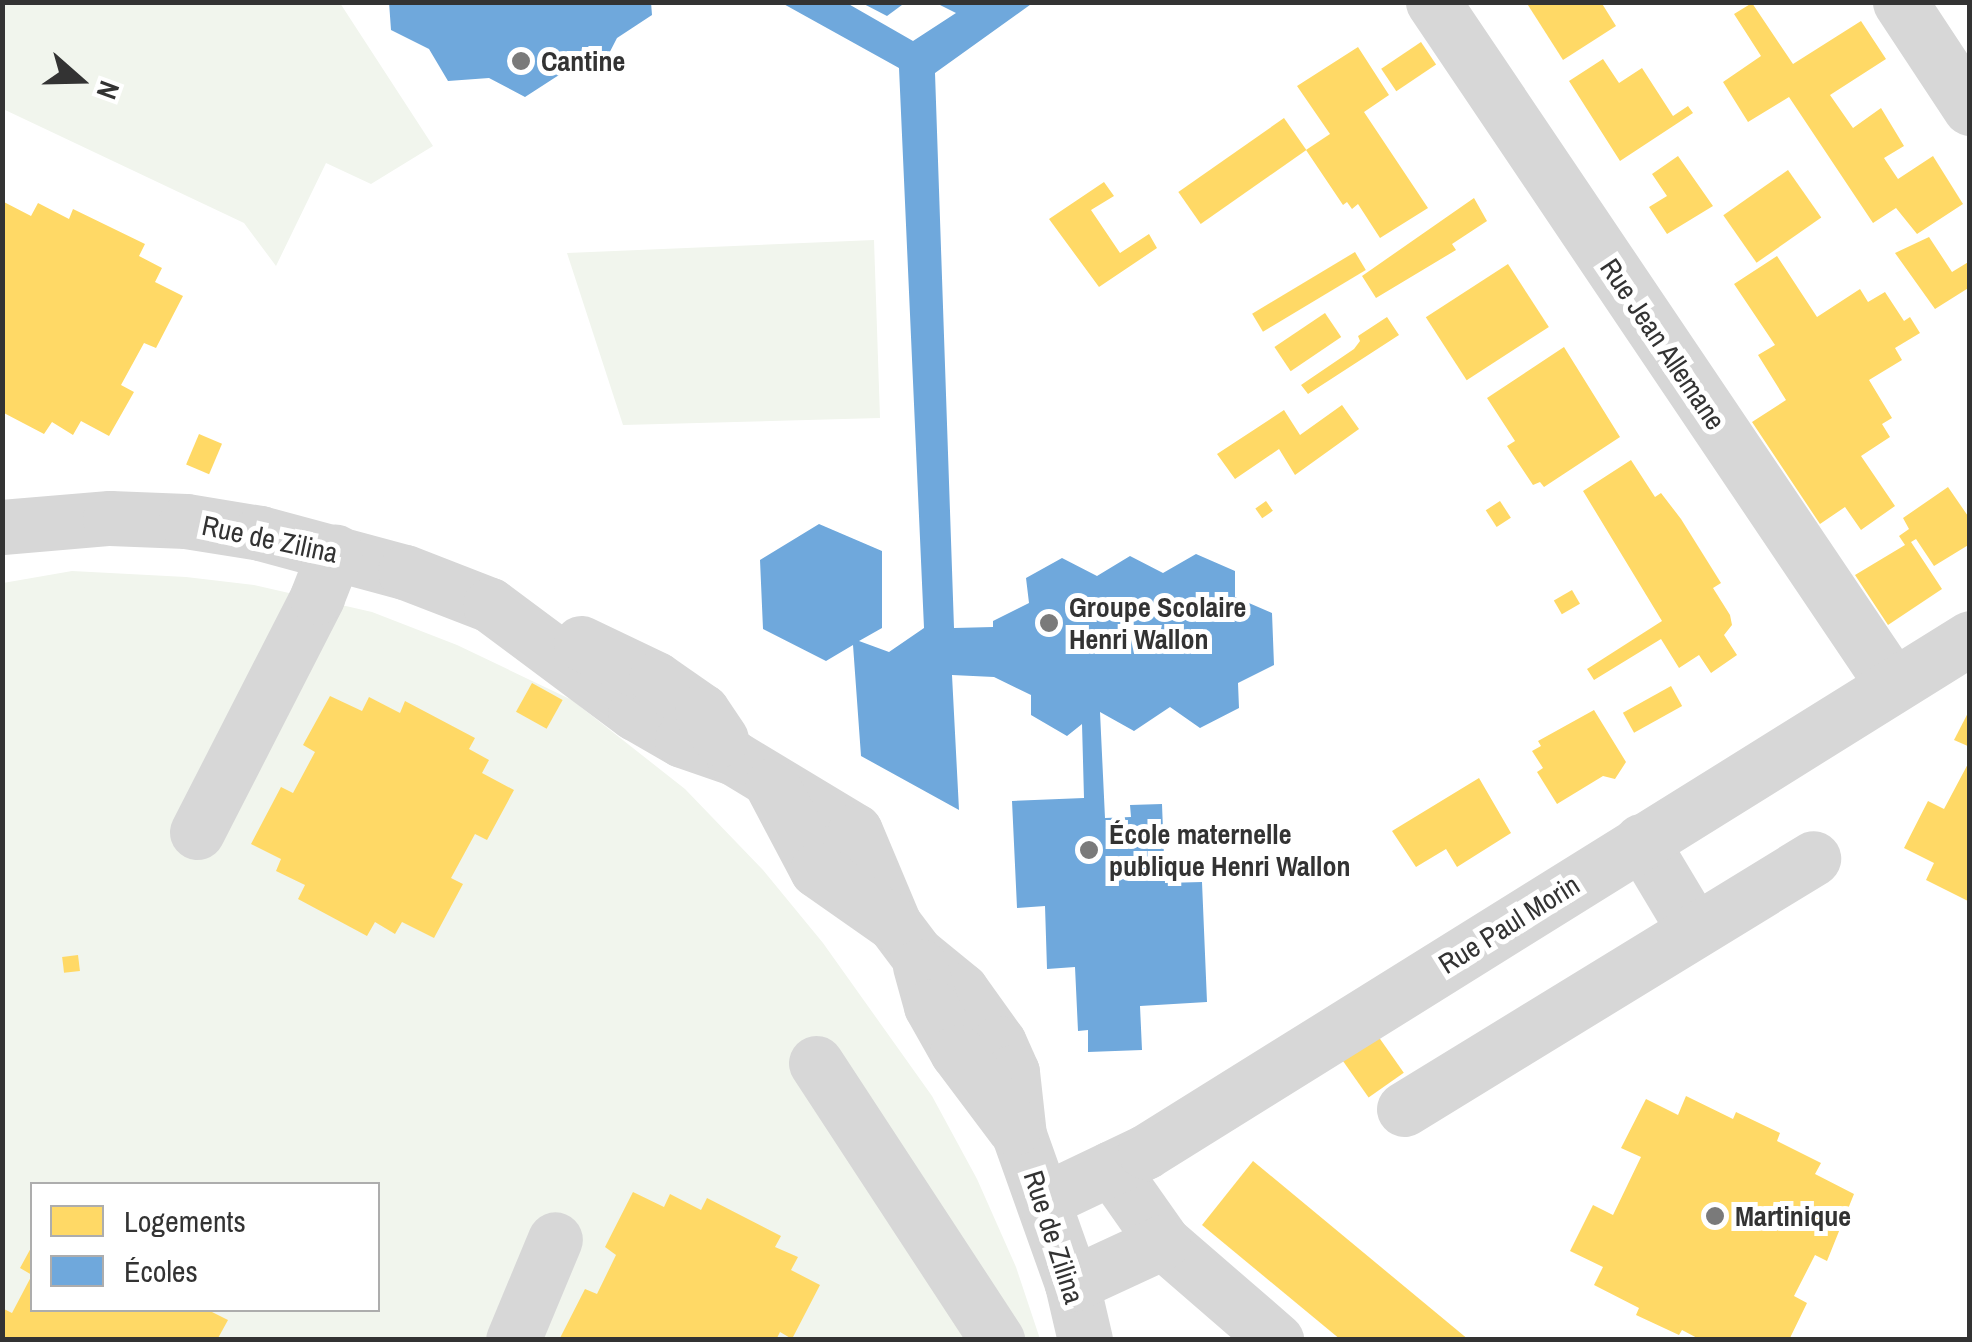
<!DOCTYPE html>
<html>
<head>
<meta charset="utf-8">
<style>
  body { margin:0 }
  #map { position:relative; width:1972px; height:1342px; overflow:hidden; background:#fff; font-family:"Archivo Narrow",sans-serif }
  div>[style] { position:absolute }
  .green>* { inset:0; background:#f1f5ed }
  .homes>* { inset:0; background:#ffd966; transform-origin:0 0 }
  .schools>* { inset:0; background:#6fa8dc }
  .minor>* { height:55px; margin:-27.5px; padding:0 27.5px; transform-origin:27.5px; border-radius:27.5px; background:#d7d7d7 }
  .dots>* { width:28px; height:28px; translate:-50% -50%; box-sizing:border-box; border:5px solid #fff; border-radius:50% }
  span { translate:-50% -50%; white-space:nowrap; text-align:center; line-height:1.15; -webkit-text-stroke:10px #fff; paint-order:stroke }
  .poi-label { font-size:28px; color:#333; font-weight:700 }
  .left { translate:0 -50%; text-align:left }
  .street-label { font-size:28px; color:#333 }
  .frame { position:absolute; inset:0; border:5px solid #333; pointer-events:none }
  .legend { position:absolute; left:30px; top:1182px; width:350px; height:130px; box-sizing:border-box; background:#fff; border:2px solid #adadad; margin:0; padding:12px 18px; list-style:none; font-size:30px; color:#333 }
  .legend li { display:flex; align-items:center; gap:20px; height:50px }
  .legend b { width:50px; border:2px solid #adadad }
  .north { position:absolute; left:30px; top:30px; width:100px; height:100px; -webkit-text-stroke:8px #fff; paint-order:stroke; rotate:110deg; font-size:28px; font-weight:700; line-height:40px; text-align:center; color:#333 }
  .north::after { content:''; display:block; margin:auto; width:35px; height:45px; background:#333; clip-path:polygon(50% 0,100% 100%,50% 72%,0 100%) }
</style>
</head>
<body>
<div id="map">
  <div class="green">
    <div style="clip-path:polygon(3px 2px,340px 3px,433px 146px,371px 184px,326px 163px,276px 266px,244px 223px,3px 109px)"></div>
    <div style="clip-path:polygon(874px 240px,880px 418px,623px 425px,567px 253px)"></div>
    <div style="clip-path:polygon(evenodd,72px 571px,186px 577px,254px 585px,372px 612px,457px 645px,572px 700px,685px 789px,763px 870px,823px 943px,932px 1096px,977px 1179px,1016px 1267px,1040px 1339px,3px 1340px,3px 583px,72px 571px,32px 1184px,378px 1184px,378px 1310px,32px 1310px,32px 1184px)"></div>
  </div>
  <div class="homes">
    <div style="clip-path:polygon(1526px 2px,1601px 2px,1616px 26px,1563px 60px)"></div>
    <div style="clip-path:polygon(1752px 3px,1793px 64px,1861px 21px,1886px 59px,1830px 95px,1853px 128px,1881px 108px,1904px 146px,1884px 158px,1898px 179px,1933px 156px,1963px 204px,1917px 234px,1896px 208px,1873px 223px,1789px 97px,1748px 122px,1723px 82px,1761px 56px,1734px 14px)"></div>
    <div style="left:1421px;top:42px;width:27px;height:48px;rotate:56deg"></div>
    <div style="clip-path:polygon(1358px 47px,1389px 95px,1364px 112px,1428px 208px,1380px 238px,1358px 204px,1352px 209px,1347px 202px,1343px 205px,1306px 150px,1330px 134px,1297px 86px)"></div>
    <div style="clip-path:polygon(1603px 59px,1619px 83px,1642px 68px,1673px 116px,1688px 106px,1693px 113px,1620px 161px,1569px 81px)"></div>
    <div style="left:1284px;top:118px;width:39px;height:129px;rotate:55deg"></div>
    <div style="clip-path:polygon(1678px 156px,1713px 206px,1667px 234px,1649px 207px,1667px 196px,1652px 174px)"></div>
    <div style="left:1788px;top:170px;width:58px;height:79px;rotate:55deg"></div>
    <div style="clip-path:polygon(1104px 182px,1114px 196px,1091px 210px,1120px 253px,1149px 234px,1157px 248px,1099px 287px,1049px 219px)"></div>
    <div style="clip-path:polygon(1474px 198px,1487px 221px,1452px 244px,1456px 250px,1376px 298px,1362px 276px)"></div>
    <div style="clip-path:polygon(2px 201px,31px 216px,38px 203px,69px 219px,73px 209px,145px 244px,139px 256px,162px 268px,155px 282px,183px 296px,156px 348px,144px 343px,121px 385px,134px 392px,109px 436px,81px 421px,73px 435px,52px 422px,44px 434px,2px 412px)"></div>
    <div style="clip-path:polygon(1929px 237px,1952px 272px,1970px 261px,1970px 287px,1935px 309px,1895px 253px)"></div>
    <div style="left:1355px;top:252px;width:21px;height:120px;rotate:59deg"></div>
    <div style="clip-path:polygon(1777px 256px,1817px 317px,1860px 289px,1868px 302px,1885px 292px,1904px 321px,1910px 317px,1920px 333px,1895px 348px,1902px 360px,1869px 380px,1892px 418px,1882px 424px,1890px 437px,1861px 456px,1895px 506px,1861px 530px,1845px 507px,1820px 524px,1752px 422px,1786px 400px,1758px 355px,1775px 345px,1734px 284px)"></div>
    <div style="left:1508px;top:264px;width:75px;height:98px;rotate:57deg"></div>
    <div style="left:1325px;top:313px;width:29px;height:61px;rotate:56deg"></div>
    <div style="clip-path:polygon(1387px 317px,1399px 335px,1308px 394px,1301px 385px,1354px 349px,1360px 341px,1358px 336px)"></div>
    <div style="clip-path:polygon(1564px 347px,1620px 437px,1544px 487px,1540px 482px,1533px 485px,1507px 446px,1515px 441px,1487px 398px)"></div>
    <div style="clip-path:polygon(1342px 405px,1359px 429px,1295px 475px,1279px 449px,1235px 479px,1217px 454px,1284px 410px,1300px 435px)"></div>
    <div style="left:199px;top:434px;width:25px;height:33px;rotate:23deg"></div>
    <div style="clip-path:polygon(1631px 460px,1655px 497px,1661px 493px,1681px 519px,1721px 583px,1713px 588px,1730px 615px,1732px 625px,1724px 635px,1737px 655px,1711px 673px,1699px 655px,1679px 668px,1661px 639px,1594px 680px,1587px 669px,1662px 621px,1583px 491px)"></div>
    <div style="clip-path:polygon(1948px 487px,1970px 519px,1970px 544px,1934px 566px,1916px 539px,1911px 542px,1942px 589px,1888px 625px,1855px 575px,1905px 545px,1899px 536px,1909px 529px,1903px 518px)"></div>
    <div style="left:1266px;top:501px;width:12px;height:13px;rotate:55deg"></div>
    <div style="left:1500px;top:501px;width:20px;height:17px;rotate:57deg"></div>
    <div style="left:1572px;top:590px;width:16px;height:21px;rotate:60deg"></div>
    <div style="left:532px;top:683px;width:35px;height:33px;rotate:29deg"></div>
    <div style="left:1671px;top:686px;width:23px;height:55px;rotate:61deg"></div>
    <div style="clip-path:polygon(330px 696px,362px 711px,369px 697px,400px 713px,405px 701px,475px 738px,469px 749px,489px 760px,482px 773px,514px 790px,487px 840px,475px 834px,451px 878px,463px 884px,434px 938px,402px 922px,395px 934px,375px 922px,367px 936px,298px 899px,305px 885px,276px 871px,281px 859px,251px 844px,281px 787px,293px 793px,315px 752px,303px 745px)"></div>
    <div style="clip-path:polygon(1970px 709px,1970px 747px,1954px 740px)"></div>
    <div style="clip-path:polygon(1594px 710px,1626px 762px,1615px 779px,1603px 776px,1557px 804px,1537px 772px,1543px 768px,1532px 751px,1541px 746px,1538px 741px)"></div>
    <div style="clip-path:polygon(1970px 760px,1970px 902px,1926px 880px,1934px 863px,1904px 848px,1928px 801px,1944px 809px)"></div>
    <div style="clip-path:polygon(1479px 778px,1511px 833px,1457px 867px,1446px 849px,1416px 867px,1392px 831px)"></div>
    <div style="left:78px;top:955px;width:16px;height:16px;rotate:83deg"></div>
    <div style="left:1378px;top:1036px;width:45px;height:43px;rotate:55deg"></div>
    <div style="clip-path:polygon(1686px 1096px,1733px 1119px,1736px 1112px,1780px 1133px,1777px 1141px,1821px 1163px,1815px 1174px,1854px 1194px,1827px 1261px,1815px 1255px,1794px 1296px,1807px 1303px,1789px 1340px,1701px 1340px,1682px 1330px,1679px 1335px,1636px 1315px,1639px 1308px,1594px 1285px,1603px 1267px,1570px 1251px,1593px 1205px,1613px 1215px,1641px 1157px,1621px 1148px,1646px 1099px,1678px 1115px)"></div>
    <div style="clip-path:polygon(1253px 1161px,1469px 1340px,1341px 1340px,1202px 1225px)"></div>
    <div style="clip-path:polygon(633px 1192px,664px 1207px,670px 1194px,701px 1210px,707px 1198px,781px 1236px,775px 1247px,798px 1257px,791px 1270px,820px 1285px,792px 1339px,780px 1332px,776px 1340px,560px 1338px,585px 1289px,597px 1294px,616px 1255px,605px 1247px)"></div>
    <div style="clip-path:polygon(32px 1246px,32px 1310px,208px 1310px,228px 1320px,217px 1340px,2px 1340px,2px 1308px,12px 1313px,32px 1275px,20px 1268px)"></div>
  </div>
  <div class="schools">
    <div style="clip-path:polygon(389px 2px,651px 2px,652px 15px,617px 38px,599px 73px,559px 75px,525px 97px,489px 78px,448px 81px,429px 49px,391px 30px)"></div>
    <div style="clip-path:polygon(780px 2px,845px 2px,913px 41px,956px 13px,934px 2px,1034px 2px,935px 73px,954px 628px,993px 627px,993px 621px,1029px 603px,1026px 578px,1062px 558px,1097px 576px,1130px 556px,1163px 573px,1196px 554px,1235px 571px,1235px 597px,1272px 613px,1274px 665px,1238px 683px,1239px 708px,1200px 728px,1170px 707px,1134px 731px,1100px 712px,1105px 818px,1131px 817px,1130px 805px,1162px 804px,1165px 883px,1202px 882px,1207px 1002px,1140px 1006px,1142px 1050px,1088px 1052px,1088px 1030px,1078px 1031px,1075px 967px,1047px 969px,1045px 906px,1017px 908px,1012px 801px,1084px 798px,1082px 724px,1067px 736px,1031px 715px,1031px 695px,994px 677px,952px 675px,959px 810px,861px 756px,853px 645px,826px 661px,763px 629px,760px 560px,819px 524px,882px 551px,882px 628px,859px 641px,889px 652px,924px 628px,899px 68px)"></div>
    <div style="clip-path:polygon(860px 2px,906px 2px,887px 16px)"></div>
  </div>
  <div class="minor">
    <div style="left:1433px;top:2px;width:823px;rotate:56.04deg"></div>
    <div style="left:1900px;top:2px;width:127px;rotate:56.6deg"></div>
    <div style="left:2px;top:527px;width:108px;rotate:-4.8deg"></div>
    <div style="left:110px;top:518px;width:76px;rotate:2.3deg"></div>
    <div style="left:186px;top:521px;width:75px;rotate:9.2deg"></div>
    <div style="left:260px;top:533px;width:150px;rotate:15.1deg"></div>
    <div style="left:405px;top:572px;width:91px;rotate:21.2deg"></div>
    <div style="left:490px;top:605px;width:181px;rotate:36.7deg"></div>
    <div style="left:635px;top:713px;width:54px;rotate:29.9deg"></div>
    <div style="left:682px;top:740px;width:55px;rotate:19.1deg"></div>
    <div style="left:734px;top:758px;width:141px;rotate:31.1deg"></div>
    <div style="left:855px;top:831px;width:101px;rotate:67.2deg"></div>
    <div style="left:894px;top:924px;width:38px;rotate:53deg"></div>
    <div style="left:917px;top:954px;width:57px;rotate:39.3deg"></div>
    <div style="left:961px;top:990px;width:65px;rotate:54.4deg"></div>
    <div style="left:999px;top:1043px;width:32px;rotate:66deg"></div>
    <div style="left:1012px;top:1072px;width:63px;rotate:83.7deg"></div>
    <div style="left:1019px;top:1135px;width:158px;rotate:70.4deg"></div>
    <div style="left:1072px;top:1284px;width:57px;rotate:76.9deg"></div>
    <div style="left:581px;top:643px;width:83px;rotate:25.6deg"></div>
    <div style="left:656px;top:679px;width:56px;rotate:34.8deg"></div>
    <div style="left:702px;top:711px;width:34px;rotate:56deg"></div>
    <div style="left:772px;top:785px;width:96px;rotate:62.1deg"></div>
    <div style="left:817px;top:870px;width:94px;rotate:35deg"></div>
    <div style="left:197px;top:832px;width:264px;rotate:-62.9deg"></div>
    <div style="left:317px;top:597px;width:49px;rotate:-68.6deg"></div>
    <div style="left:1641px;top:841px;width:101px;rotate:59.1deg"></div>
    <div style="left:920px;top:966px;width:41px;rotate:74.6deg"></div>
    <div style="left:931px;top:1006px;width:53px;rotate:60.5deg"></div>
    <div style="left:957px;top:1052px;width:95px;rotate:53.1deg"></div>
    <div style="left:816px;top:1063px;width:331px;rotate:56.8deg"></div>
    <div style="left:1404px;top:1109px;width:480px;rotate:-31.5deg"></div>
    <div style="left:1111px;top:1168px;width:90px;rotate:54.9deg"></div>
    <div style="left:1163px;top:1242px;width:150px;rotate:40.9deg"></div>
    <div style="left:1044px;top:1200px;width:112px;rotate:-25.4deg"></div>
    <div style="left:1145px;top:1152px;width:972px;rotate:-31.92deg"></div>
    <div style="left:1072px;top:1284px;width:100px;rotate:-24.8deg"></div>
    <div style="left:513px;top:1340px;width:109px;rotate:-67.4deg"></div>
  </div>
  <div class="dots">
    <div style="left:521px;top:61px;background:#7a7a7a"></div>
    <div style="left:1049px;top:623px;background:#7a7a7a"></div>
    <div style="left:1089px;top:850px;background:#7a7a7a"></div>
    <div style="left:1715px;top:1216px;background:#7a7a7a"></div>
  </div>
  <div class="poi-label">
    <span class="left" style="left:541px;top:61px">Cantine</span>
    <span class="left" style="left:1069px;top:623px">Groupe Scolaire<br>Henri Wallon</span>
    <span class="left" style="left:1109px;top:850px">École maternelle<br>publique Henri Wallon</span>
    <span class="left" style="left:1735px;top:1216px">Martinique</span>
  </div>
  <div class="street-label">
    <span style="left:1663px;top:344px;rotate:56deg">Rue Jean Allemane</span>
    <span style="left:270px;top:539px;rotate:12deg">Rue de Zilina</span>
    <span style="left:1509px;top:924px;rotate:-32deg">Rue Paul Morin</span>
    <span style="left:1054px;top:1237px;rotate:72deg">Rue de Zilina</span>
  </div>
  <div class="frame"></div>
  <ul class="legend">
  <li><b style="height:28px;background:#ffd966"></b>Logements</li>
  <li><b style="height:28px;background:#6fa8dc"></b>Écoles</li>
  </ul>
  <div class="north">N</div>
</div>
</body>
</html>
